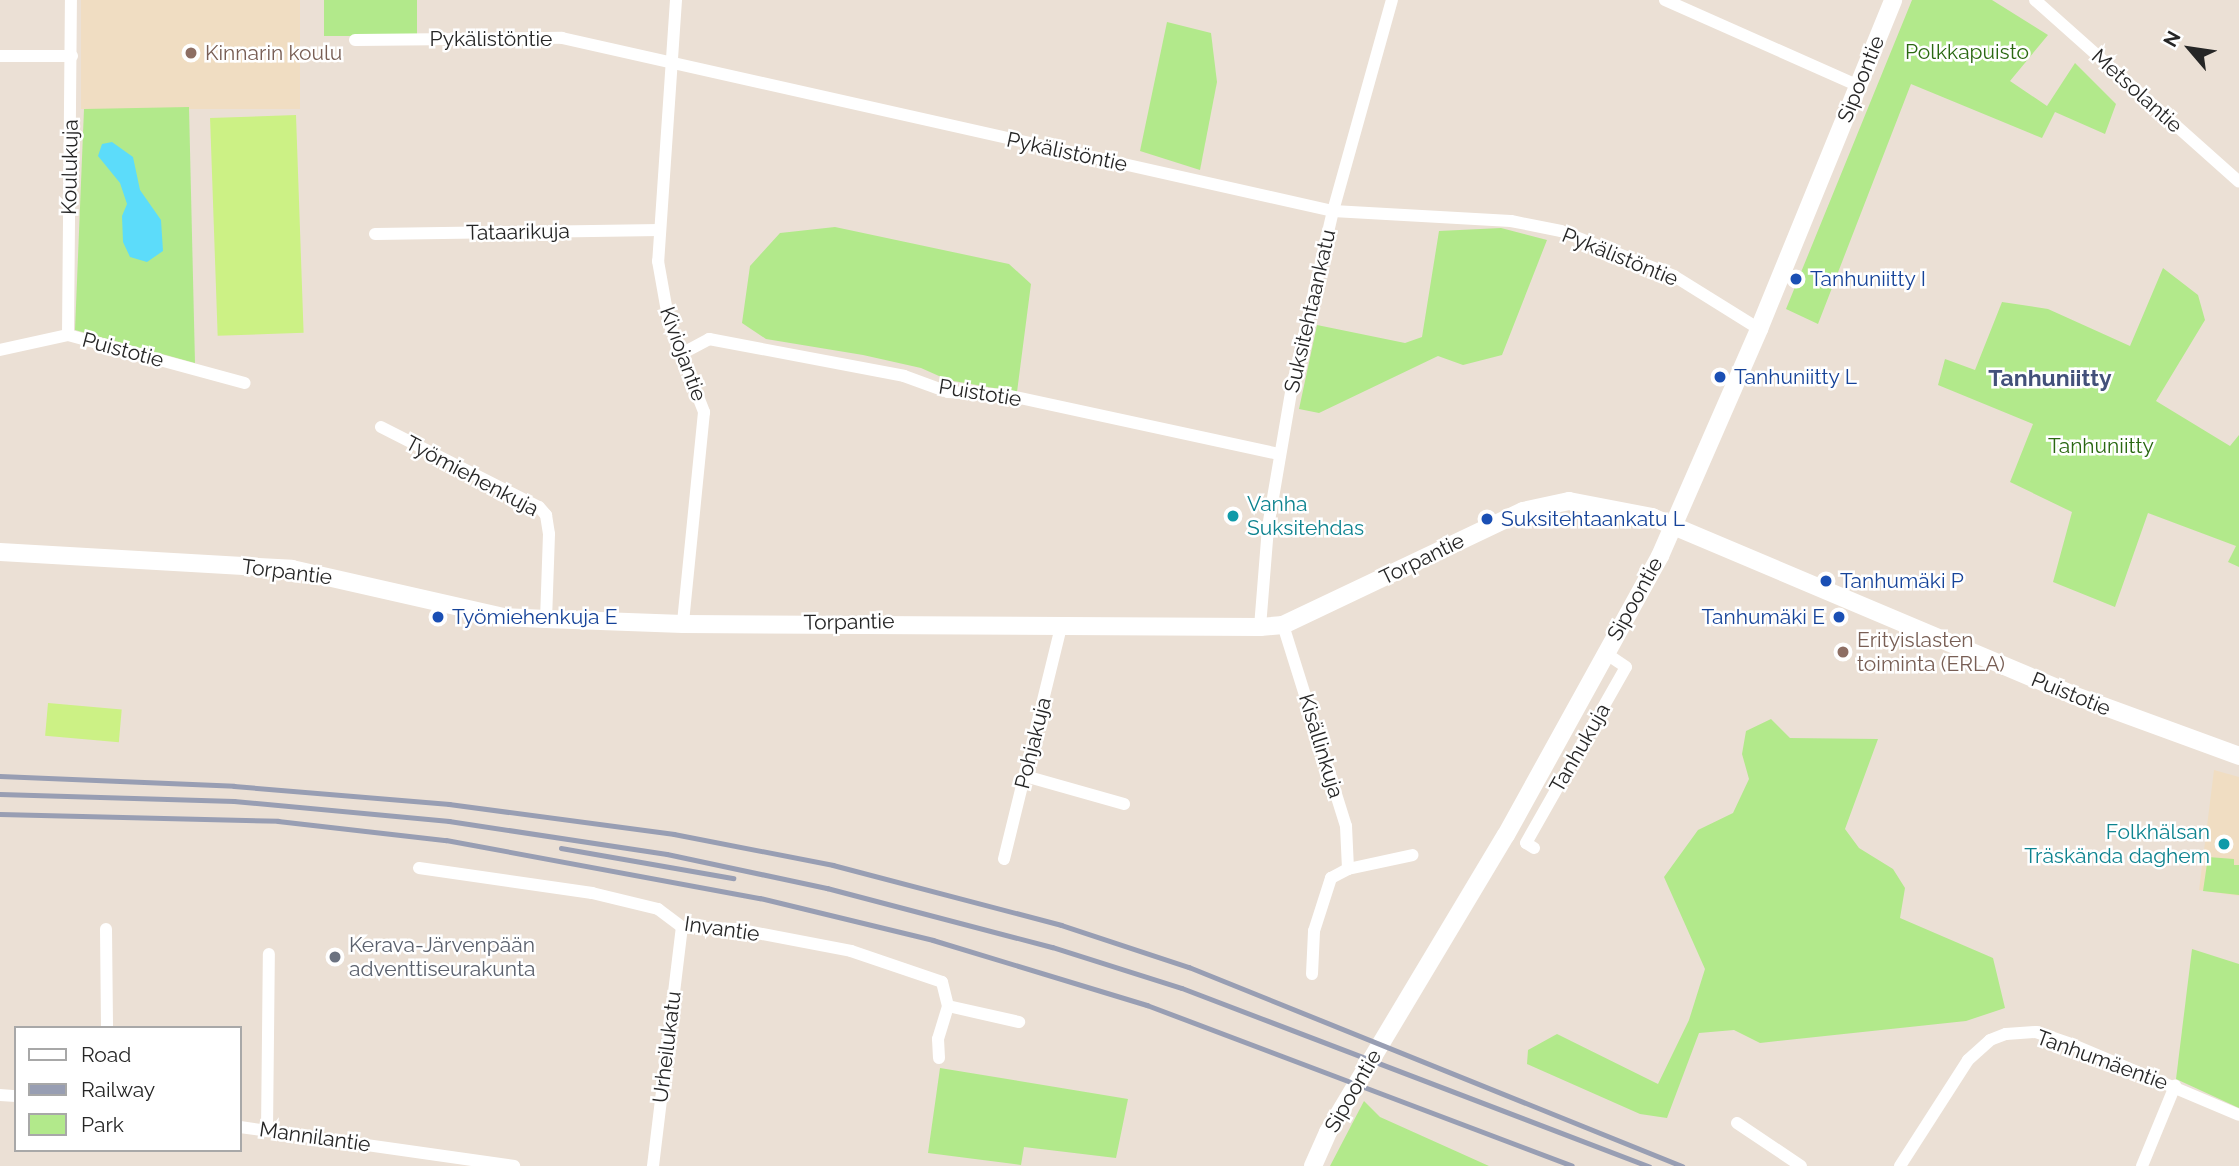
<!DOCTYPE html>
<html>
<head>
<meta charset="utf-8">
<style>
  body { margin:0 }
  #map { position:relative; width:2239px; height:1166px; overflow:hidden; background:#ebe0d5; font-family:Raleway,sans-serif }
  div>[style] { position:absolute }
  .education>* { inset:0; background:#f0ddc2; transform-origin:0 0 }
  .green>* { inset:0; background:#b2e98b; transform-origin:0 0 }
  .pitch>* { inset:0; background:#ccf185; transform-origin:0 0 }
  .water>* { inset:0; background:#5cdcfa }
  .street>* { height:12px; margin:-6px; padding:0 6px; transform-origin:6px; border-radius:6px; background:#fff }
  .secondary>* { height:18px; margin:-9px; padding:0 9px; transform-origin:9px; border-radius:9px; background:#fff }
  .rail>* { height:4.5px; margin:-2.25px; padding:0 2.25px; transform-origin:2.25px; border-radius:2.25px; background:#989eb3 }
  .dots>* { width:19px; height:19px; translate:-50% -50%; box-sizing:border-box; border:4px solid #fff; border-radius:50% }
  span { translate:-50% -50%; white-space:nowrap; text-align:center; line-height:1.15; -webkit-text-stroke:5px #fff; paint-order:stroke }
  .street-label { font-size:21px; color:#262626 }
  .park-label { font-size:21px; color:#2a6812 }
  .education-label { font-size:21px; color:#785e54 }
  .left { translate:0 -50%; text-align:left }
  .transit-label { font-size:21px; color:#164399 }
  .right { translate:-100% -50%; text-align:right }
  .culture-label { font-size:21px; color:#0d838f }
  .worship-label { font-size:21px; color:#5b616d }
  .neighbourhood-label { font-size:23px; color:#43517a; font-weight:700 }
  .legend { position:absolute; left:14px; top:1026px; width:228px; height:126px; box-sizing:border-box; background:#fff; border:2px solid #a8a8a8; margin:0; padding:9px 12px; list-style:none; font-size:21px; color:#262626 }
  .legend li { display:flex; align-items:center; gap:14px; height:35px }
  .legend b { width:35px; border:2px solid #a8a8a8 }
  .north { position:absolute; left:2155px; top:14px; width:70px; height:70px; -webkit-text-stroke:5px #fff; paint-order:stroke; rotate:299deg; font-size:19px; font-weight:700; line-height:28px; text-align:center; color:#262626 }
  .north::after { content:''; display:block; margin:auto; width:24px; height:32px; background:#262626; clip-path:polygon(50% 0,100% 100%,50% 72%,0 100%) }
</style>
</head>
<body>
<div id="map">
  <div class="education">
    <div style="left:81px;top:0;width:219px;height:109px"></div>
    <div style="clip-path:polygon(2214px 770px,2239px 777px,2239px 896px,2199px 890px)"></div>
  </div>
  <div class="green">
    <div style="left:324px;top:0;width:93px;height:36px"></div>
    <div style="clip-path:polygon(1912px 0,1992px 0,2048px 35px,2010px 81px,2047px 106px,2075px 63px,2116px 104px,2105px 134px,2055px 112px,2042px 138px,1911px 84px,1818px 324px,1786px 309px)"></div>
    <div style="clip-path:polygon(1167px 22px,1211px 33px,1217px 82px,1200px 170px,1140px 151px)"></div>
    <div style="clip-path:polygon(189px 107px,195px 363px,75px 330px,84px 109px)"></div>
    <div style="clip-path:polygon(835px 227px,1009px 264px,1031px 284px,1017px 392px,948px 380px,921px 368px,863px 355px,766px 339px,742px 323px,750px 266px,780px 233px)"></div>
    <div style="clip-path:polygon(1501px 228px,1547px 240px,1502px 355px,1463px 365px,1438px 356px,1319px 413px,1299px 409px,1317px 325px,1405px 343px,1422px 337px,1439px 231px)"></div>
    <div style="clip-path:polygon(2163px 268px,2198px 295px,2205px 320px,2156px 401px,2230px 446px,2239px 435px,2239px 567px,2228px 562px,2236px 546px,2148px 513px,2115px 607px,2053px 582px,2072px 512px,2010px 482px,2033px 424px,1938px 385px,1945px 359px,1975px 370px,2002px 302px,2048px 309px,2130px 346px)"></div>
    <div style="clip-path:polygon(1771px 719px,1790px 738px,1878px 739px,1845px 829px,1859px 848px,1893px 869px,1905px 888px,1900px 918px,1993px 958px,2005px 1008px,1966px 1021px,1760px 1043px,1734px 1030px,1699px 1033px,1667px 1118px,1640px 1114px,1527px 1064px,1528px 1050px,1557px 1034px,1658px 1084px,1689px 1020px,1705px 969px,1664px 877px,1698px 830px,1733px 813px,1749px 779px,1742px 754px,1746px 731px)"></div>
    <div style="clip-path:polygon(2208px 857px,2234px 859px,2234px 865px,2239px 865px,2239px 895px,2203px 891px)"></div>
    <div style="clip-path:polygon(2192px 949px,2239px 964px,2239px 1108px,2176px 1079px)"></div>
    <div style="clip-path:polygon(940px 1068px,1128px 1099px,1116px 1158px,1024px 1147px,1021px 1165px,928px 1153px)"></div>
    <div style="clip-path:polygon(1364px 1101px,1380px 1117px,1489px 1166px,1330px 1166px)"></div>
  </div>
  <div class="pitch">
    <div style="left:296px;top:115px;width:218px;height:86px;rotate:88deg"></div>
    <div style="left:48px;top:703px;width:74px;height:33px;rotate:5deg"></div>
  </div>
  <div class="water">
    <div style="clip-path:polygon(112px 142px,133px 157px,140px 190px,161px 220px,163px 251px,147px 262px,130px 257px,123px 242px,122px 216px,127px 204px,120px 183px,98px 156px,102px 144px)"></div>
  </div>
  <div class="street">
    <div style="left:676px;top:0;width:262px;rotate:93.9deg"></div>
    <div style="left:658px;top:261px;width:63px;rotate:79.9deg"></div>
    <div style="left:669px;top:323px;width:96px;rotate:68.5deg"></div>
    <div style="left:704px;top:412px;width:213px;rotate:95.7deg"></div>
    <div style="left:1665px;top:0;width:212px;rotate:23.9deg"></div>
    <div style="left:2035px;top:0;width:273px;rotate:41.7deg"></div>
    <div style="left:355px;top:40px;width:207px;rotate:-0.6deg"></div>
    <div style="left:562px;top:38px;width:790px;rotate:12.65deg"></div>
    <div style="left:1333px;top:211px;width:178px;rotate:3.2deg"></div>
    <div style="left:1511px;top:221px;width:51px;rotate:11.3deg"></div>
    <div style="left:1561px;top:231px;width:122px;rotate:21.7deg"></div>
    <div style="left:1674px;top:276px;width:100px;rotate:31.9deg"></div>
    <div style="left:0;top:56px;width:72px"></div>
    <div style="left:375px;top:234px;width:285px;rotate:-0.8deg"></div>
    <div style="left:68px;top:335px;width:335px;rotate:-89.5deg"></div>
    <div style="left:0;top:350px;width:70px;rotate:-12.4deg"></div>
    <div style="left:68px;top:335px;width:183px;rotate:15.2deg"></div>
    <div style="left:683px;top:353px;width:30px;rotate:-28deg"></div>
    <div style="left:709px;top:339px;width:198px;rotate:10.7deg"></div>
    <div style="left:904px;top:376px;width:47px;rotate:20deg"></div>
    <div style="left:948px;top:392px;width:58px;rotate:3deg"></div>
    <div style="left:1006px;top:395px;width:280px;rotate:12.2deg"></div>
    <div style="left:381px;top:427px;width:177px;rotate:26.9deg"></div>
    <div style="left:539px;top:507px;width:11px;rotate:49deg"></div>
    <div style="left:546px;top:515px;width:19px;rotate:81deg"></div>
    <div style="left:549px;top:534px;width:85px;rotate:92deg"></div>
    <div style="left:1283px;top:625px;width:211px;rotate:72.6deg"></div>
    <div style="left:1346px;top:826px;width:43px;rotate:87.3deg"></div>
    <div style="left:1348px;top:869px;width:66px;rotate:-12.2deg"></div>
    <div style="left:1260px;top:627px;width:100px;rotate:-85.4deg"></div>
    <div style="left:1268px;top:527px;width:142px;rotate:-80.3deg"></div>
    <div style="left:1292px;top:387px;width:181px;rotate:-76.9deg"></div>
    <div style="left:1333px;top:211px;width:219px;rotate:-74.4deg"></div>
    <div style="left:1025px;top:776px;width:103px;rotate:15.8deg"></div>
    <div style="left:1534px;top:848px;width:9px;rotate:-148deg"></div>
    <div style="left:1526px;top:843px;width:202px;rotate:-60.4deg"></div>
    <div style="left:1626px;top:667px;width:25px;rotate:-146deg"></div>
    <div style="left:1004px;top:859px;width:239px;rotate:-76.2deg"></div>
    <div style="left:419px;top:868px;width:175px;rotate:8.2deg"></div>
    <div style="left:592px;top:893px;width:68px;rotate:13.6deg"></div>
    <div style="left:658px;top:909px;width:30px;rotate:37deg"></div>
    <div style="left:682px;top:927px;width:54px;rotate:2.1deg"></div>
    <div style="left:736px;top:929px;width:117px;rotate:10.8deg"></div>
    <div style="left:851px;top:951px;width:96px;rotate:18.8deg"></div>
    <div style="left:942px;top:982px;width:25px;rotate:76deg"></div>
    <div style="left:948px;top:1006px;width:73px;rotate:12.7deg"></div>
    <div style="left:106px;top:929px;width:99px;rotate:89.4deg"></div>
    <div style="left:1312px;top:974px;width:43px;rotate:-87.3deg"></div>
    <div style="left:1314px;top:931px;width:56px;rotate:-72.2deg"></div>
    <div style="left:1331px;top:878px;width:19px;rotate:-28deg"></div>
    <div style="left:939px;top:1058px;width:19px;rotate:-93deg"></div>
    <div style="left:938px;top:1039px;width:34px;rotate:-73deg"></div>
    <div style="left:0;top:1095px;width:16px;rotate:4deg"></div>
    <div style="left:1737px;top:1123px;width:77px;rotate:33.9deg"></div>
    <div style="left:240px;top:1127px;width:277px;rotate:8.1deg"></div>
    <div style="left:267px;top:1131px;width:177px;rotate:-89.4deg"></div>
    <div style="left:653px;top:1166px;width:241px;rotate:-83.1deg"></div>
    <div style="left:1900px;top:1166px;width:126px;rotate:-57.3deg"></div>
    <div style="left:1968px;top:1060px;width:30px;rotate:-42deg"></div>
    <div style="left:1990px;top:1040px;width:17px;rotate:-21deg"></div>
    <div style="left:2006px;top:1034px;width:30px;rotate:-4deg"></div>
    <div style="left:2036px;top:1032px;width:37px;rotate:19deg"></div>
    <div style="left:2071px;top:1044px;width:182px;rotate:22.9deg"></div>
    <div style="left:2142px;top:1166px;width:87px;rotate:-67.6deg"></div>
  </div>
  <div class="secondary">
    <div style="left:0;top:552px;width:292px;rotate:3.3deg"></div>
    <div style="left:292px;top:569px;width:217px;rotate:12.8deg"></div>
    <div style="left:504px;top:617px;width:42px;rotate:2.7deg"></div>
    <div style="left:546px;top:619px;width:137px;rotate:2.1deg"></div>
    <div style="left:683px;top:624px;width:577px;rotate:0.3deg"></div>
    <div style="left:1260px;top:627px;width:23px;rotate:-5deg"></div>
    <div style="left:1283px;top:625px;width:266px;rotate:-25.4deg"></div>
    <div style="left:1523px;top:511px;width:47px;rotate:-12.3deg"></div>
    <div style="left:1569px;top:501px;width:85px;rotate:10.9deg"></div>
    <div style="left:1652px;top:517px;width:454px;rotate:22.9deg"></div>
    <div style="left:2070px;top:694px;width:180px;rotate:20.1deg"></div>
    <div style="left:1313px;top:1166px;width:37px;rotate:-66deg"></div>
    <div style="left:1328px;top:1132px;width:346px;rotate:-59.1deg"></div>
    <div style="left:1506px;top:835px;width:319px;rotate:-61.1deg"></div>
    <div style="left:1660px;top:556px;width:248px;rotate:-66.4deg"></div>
    <div style="left:1759px;top:329px;width:355px;rotate:-67.8deg"></div>
  </div>
  <div class="rail">
    <div style="left:0;top:776px;width:234px;rotate:2.4deg"></div>
    <div style="left:234px;top:786px;width:216px;rotate:4.8deg"></div>
    <div style="left:449px;top:804px;width:227px;rotate:7.6deg"></div>
    <div style="left:674px;top:834px;width:162px;rotate:11deg"></div>
    <div style="left:833px;top:865px;width:236px;rotate:14.7deg"></div>
    <div style="left:1061px;top:925px;width:135px;rotate:18.2deg"></div>
    <div style="left:1189px;top:967px;width:532px;rotate:21.98deg"></div>
    <div style="left:0;top:794px;width:234px;rotate:1.7deg"></div>
    <div style="left:234px;top:801px;width:216px;rotate:5.3deg"></div>
    <div style="left:449px;top:821px;width:220px;rotate:8.6deg"></div>
    <div style="left:667px;top:854px;width:164px;rotate:12deg"></div>
    <div style="left:827px;top:888px;width:233px;rotate:14.7deg"></div>
    <div style="left:1052px;top:947px;width:136px;rotate:17.5deg"></div>
    <div style="left:1182px;top:988px;width:500px;rotate:20.9deg"></div>
    <div style="left:0;top:814px;width:278px;rotate:1.4deg"></div>
    <div style="left:278px;top:821px;width:169px;rotate:6.5deg"></div>
    <div style="left:446px;top:840px;width:319px;rotate:10.5deg"></div>
    <div style="left:760px;top:898px;width:178px;rotate:13.6deg"></div>
    <div style="left:933px;top:940px;width:224px;rotate:16.9deg"></div>
    <div style="left:1147px;top:1005px;width:454px;rotate:20.7deg"></div>
    <div style="left:561px;top:848px;width:175px;rotate:9.9deg"></div>
  </div>
  <div class="dots">
    <div style="left:191px;top:53px;background:#8d6e63"></div>
    <div style="left:1796px;top:279px;background:#1a4fb4"></div>
    <div style="left:1720px;top:377px;background:#1a4fb4"></div>
    <div style="left:1233px;top:516px;background:#0f9aa8"></div>
    <div style="left:1487px;top:519px;background:#1a4fb4"></div>
    <div style="left:1826px;top:581px;background:#1a4fb4"></div>
    <div style="left:438px;top:617px;background:#1a4fb4"></div>
    <div style="left:1839px;top:617px;background:#1a4fb4"></div>
    <div style="left:1843px;top:652px;background:#8d6e63"></div>
    <div style="left:2224px;top:844px;background:#0f9aa8"></div>
    <div style="left:335px;top:957px;background:#6b7280"></div>
  </div>
  <div class="street-label">
    <span style="left:491px;top:39px">Pykälistöntie</span>
    <span style="left:1861px;top:79px;rotate:-68deg">Sipoontie</span>
    <span style="left:2137px;top:91px;rotate:42deg">Metsolantie</span>
    <span style="left:1067px;top:152px;rotate:12deg">Pykälistöntie</span>
    <span style="left:70px;top:167px;rotate:-89deg">Koulukuja</span>
    <span style="left:518px;top:232px;rotate:-1deg">Tataarikuja</span>
    <span style="left:1620px;top:257px;rotate:22deg">Pykälistöntie</span>
    <span style="left:1310px;top:311px;rotate:-77deg">Suksitehtaankatu</span>
    <span style="left:123px;top:350px;rotate:15deg">Puistotie</span>
    <span style="left:683px;top:354px;rotate:70deg">Kiviojantie</span>
    <span style="left:980px;top:393px;rotate:9deg">Puistotie</span>
    <span style="left:472px;top:476px;rotate:28deg">Työmiehenkuja</span>
    <span style="left:1422px;top:559px;rotate:-26deg">Torpantie</span>
    <span style="left:287px;top:572px;rotate:7deg">Torpantie</span>
    <span style="left:1635px;top:599px;rotate:-61deg">Sipoontie</span>
    <span style="left:849px;top:622px;rotate:-1deg">Torpantie</span>
    <span style="left:2071px;top:694px;rotate:22deg">Puistotie</span>
    <span style="left:1033px;top:743px;rotate:-76deg">Pohjakuja</span>
    <span style="left:1321px;top:746px;rotate:73deg">Kisällinkuja</span>
    <span style="left:1580px;top:748px;rotate:-60deg">Tanhukuja</span>
    <span style="left:722px;top:929px;rotate:8deg">Invantie</span>
    <span style="left:667px;top:1047px;rotate:-83deg">Urheilukatu</span>
    <span style="left:2102px;top:1060px;rotate:20deg">Tanhumäentie</span>
    <span style="left:1353px;top:1091px;rotate:-60deg">Sipoontie</span>
    <span style="left:315px;top:1137px;rotate:8deg">Mannilantie</span>
  </div>
  <div class="park-label">
    <span style="left:1967px;top:52px">Polkkapuisto</span>
    <span style="left:2101px;top:446px">Tanhuniitty</span>
  </div>
  <div class="education-label">
    <span class="left" style="left:205px;top:53px">Kinnarin koulu</span>
    <span class="left" style="left:1857px;top:652px">Erityislasten<br>toiminta (ERLA)</span>
  </div>
  <div class="transit-label">
    <span class="left" style="left:1810px;top:279px">Tanhuniitty I</span>
    <span class="left" style="left:1734px;top:377px">Tanhuniitty L</span>
    <span class="left" style="left:1501px;top:519px">Suksitehtaankatu L</span>
    <span class="left" style="left:1840px;top:581px">Tanhumäki P</span>
    <span class="left" style="left:452px;top:617px">Työmiehenkuja E</span>
    <span class="right" style="left:1825px;top:617px">Tanhumäki E</span>
  </div>
  <div class="culture-label">
    <span class="left" style="left:1247px;top:516px">Vanha<br>Suksitehdas</span>
    <span class="right" style="left:2210px;top:844px">Folkhälsan<br>Träskända daghem</span>
  </div>
  <div class="worship-label">
    <span class="left" style="left:349px;top:957px">Kerava-Järvenpään<br>adventtiseurakunta</span>
  </div>
  <div class="neighbourhood-label">
    <span style="left:2050px;top:378px">Tanhuniitty</span>
  </div>
  <ul class="legend">
  <li><b style="height:9px;background:#fff"></b>Road</li>
  <li><b style="height:9px;background:#989eb3"></b>Railway</li>
  <li><b style="height:19px;background:#b2e98b"></b>Park</li>
  </ul>
  <div class="north">N</div>
</div>
</body>
</html>
